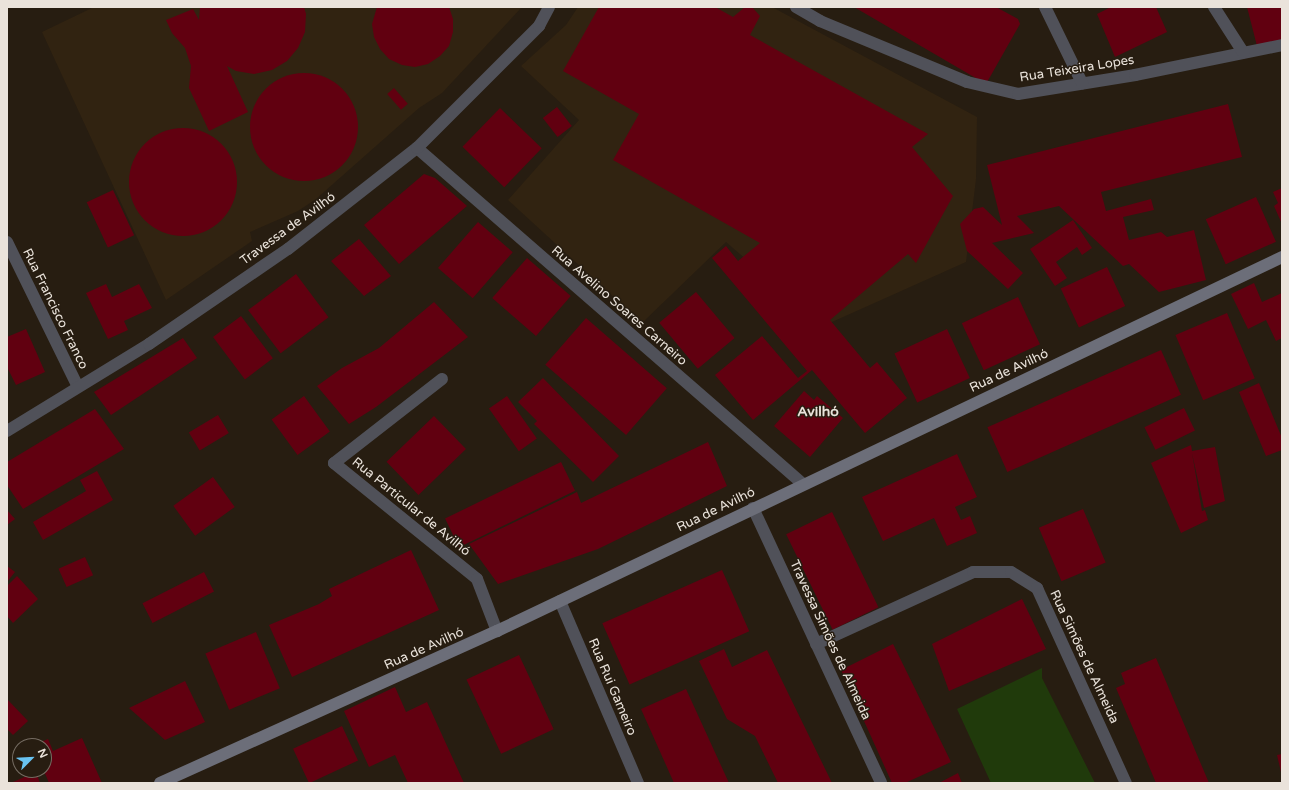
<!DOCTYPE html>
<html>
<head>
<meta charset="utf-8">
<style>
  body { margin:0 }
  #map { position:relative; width:1289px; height:790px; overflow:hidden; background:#271d11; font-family:"Varela Round",sans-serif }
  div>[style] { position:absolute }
  .built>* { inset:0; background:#312311 }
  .green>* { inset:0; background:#203a0b }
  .building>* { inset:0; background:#610010; transform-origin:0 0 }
  .round { border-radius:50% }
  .street>* { height:12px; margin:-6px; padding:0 6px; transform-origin:6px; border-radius:6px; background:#505159 }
  .secondary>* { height:12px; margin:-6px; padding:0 6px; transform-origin:6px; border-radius:6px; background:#6c6e79 }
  span { translate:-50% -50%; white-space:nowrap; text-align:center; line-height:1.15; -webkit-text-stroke:3px #271d11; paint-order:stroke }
  .street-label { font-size:13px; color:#eae3db }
  .neighbourhood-label { font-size:14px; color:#eae3db; font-weight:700 }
  .frame { position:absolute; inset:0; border:8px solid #eae3db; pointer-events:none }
  .north { position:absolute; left:12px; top:738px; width:40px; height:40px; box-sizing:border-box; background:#271d11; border:1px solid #756c62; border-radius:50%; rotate:66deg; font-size:11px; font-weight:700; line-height:16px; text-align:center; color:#eae3db }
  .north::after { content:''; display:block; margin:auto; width:14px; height:18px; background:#69c3f1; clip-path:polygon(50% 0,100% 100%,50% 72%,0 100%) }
</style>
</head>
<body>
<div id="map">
  <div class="built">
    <div style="clip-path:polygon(94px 7px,522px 7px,442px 93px,419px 108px,316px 199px,298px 211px,250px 232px,252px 241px,166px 300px,42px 32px)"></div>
    <div style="clip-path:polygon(578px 7px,772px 7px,977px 117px,976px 179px,966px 262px,823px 326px,726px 242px,642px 323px,508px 200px,579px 120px,521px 66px,566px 25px)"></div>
  </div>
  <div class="green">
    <div style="clip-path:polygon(1042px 668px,1042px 678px,1095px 783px,991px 783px,957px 709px)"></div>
  </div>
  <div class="building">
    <div style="clip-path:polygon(200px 7px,304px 7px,306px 14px,305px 32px,298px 48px,287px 61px,272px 70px,254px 74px,236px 71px,227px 66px,248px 112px,209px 131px,189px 88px,191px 66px,185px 48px,172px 33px,166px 20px,193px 9px,199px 20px)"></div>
    <div style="clip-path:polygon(377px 7px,449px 7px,453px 19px,453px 32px,449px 46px,440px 56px,428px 64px,415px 67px,402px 65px,389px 59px,380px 49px,374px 37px,372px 24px)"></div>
    <div style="clip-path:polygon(599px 7px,715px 7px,733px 17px,745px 7px,752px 7px,760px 16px,750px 35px,928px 134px,912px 147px,953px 196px,916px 263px,908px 254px,830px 320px,870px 368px,877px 362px,907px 398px,865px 433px,812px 370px,753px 420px,715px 375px,762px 336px,798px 378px,807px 371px,712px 258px,726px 246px,738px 261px,760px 243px,613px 160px,639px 114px,563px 71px)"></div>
    <div style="clip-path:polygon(854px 7px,996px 7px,1018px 19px,1020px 24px,986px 84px)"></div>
    <div style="clip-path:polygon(1111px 7px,1156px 7px,1167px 32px,1115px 57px,1097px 14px)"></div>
    <div style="clip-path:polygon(1247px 7px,1282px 7px,1282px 40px,1257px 46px)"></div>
    <div class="round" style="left:250px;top:73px;width:108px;height:108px"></div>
    <div style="left:394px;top:88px;width:21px;height:9px;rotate:49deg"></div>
    <div style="clip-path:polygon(1228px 104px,1242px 157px,1101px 192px,1106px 211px,1151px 199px,1154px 210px,1123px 217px,1129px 240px,1161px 232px,1167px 237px,1194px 230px,1206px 280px,1159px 292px,1129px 264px,1123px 266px,1059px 206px,1017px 216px,1034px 233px,992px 243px,1023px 273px,1008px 289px,967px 251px,960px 224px,974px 209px,983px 207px,1002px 225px,987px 165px)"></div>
    <div style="left:557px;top:107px;width:24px;height:18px;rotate:52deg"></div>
    <div style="left:500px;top:108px;width:58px;height:54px;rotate:44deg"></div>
    <div class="round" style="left:129px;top:128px;width:108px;height:108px"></div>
    <div style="clip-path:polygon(424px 174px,435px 178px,467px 206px,399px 264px,364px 225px)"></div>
    <div style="clip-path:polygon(1282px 188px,1282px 224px,1274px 206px,1278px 203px,1273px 192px)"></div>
    <div style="left:113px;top:190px;width:50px;height:29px;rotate:65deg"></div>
    <div style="left:1256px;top:197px;width:49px;height:55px;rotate:66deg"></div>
    <div style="clip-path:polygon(1073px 220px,1092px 248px,1082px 255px,1077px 247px,1056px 262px,1067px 278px,1055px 286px,1030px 249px)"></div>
    <div style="left:478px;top:222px;width:46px;height:61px;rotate:41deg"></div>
    <div style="clip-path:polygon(359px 239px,391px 276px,364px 296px,331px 261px)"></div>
    <div style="left:527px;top:258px;width:58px;height:53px;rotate:41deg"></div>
    <div style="left:1107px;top:267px;width:43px;height:51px;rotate:65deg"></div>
    <div style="left:296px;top:274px;width:54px;height:60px;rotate:53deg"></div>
    <div style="clip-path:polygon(1254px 283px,1262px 302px,1282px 293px,1282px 338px,1276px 341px,1266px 320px,1248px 329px,1231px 294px)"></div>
    <div style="clip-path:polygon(106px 284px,112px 297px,139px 284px,152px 308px,124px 321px,128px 330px,108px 339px,86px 293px)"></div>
    <div style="left:696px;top:292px;width:60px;height:48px;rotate:50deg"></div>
    <div style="left:1018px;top:297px;width:52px;height:62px;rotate:65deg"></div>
    <div style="clip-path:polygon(434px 302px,468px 337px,376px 407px,349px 424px,317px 386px,342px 368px,379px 348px)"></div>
    <div style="left:1227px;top:313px;width:71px;height:56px;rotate:67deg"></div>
    <div style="left:241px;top:316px;width:53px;height:35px;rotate:53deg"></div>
    <div style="left:586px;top:318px;width:107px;height:62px;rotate:41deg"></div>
    <div style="clip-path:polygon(26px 329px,45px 372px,16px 385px,7px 367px,7px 337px)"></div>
    <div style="left:947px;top:329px;width:54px;height:58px;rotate:65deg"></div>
    <div style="clip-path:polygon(183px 338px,197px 358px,111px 415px,94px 392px)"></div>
    <div style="left:1161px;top:350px;width:49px;height:190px;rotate:66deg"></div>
    <div style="clip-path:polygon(543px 378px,619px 456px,593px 482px,534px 424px,537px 421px,518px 402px)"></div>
    <div style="clip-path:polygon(1259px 383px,1282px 438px,1282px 450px,1266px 456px,1239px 392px)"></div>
    <div style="clip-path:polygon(804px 391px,814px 400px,817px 396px,843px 418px,810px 457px,774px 426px)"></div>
    <div style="left:304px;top:396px;width:44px;height:40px;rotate:54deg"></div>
    <div style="left:507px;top:396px;width:52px;height:22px;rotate:55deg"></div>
    <div style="left:1184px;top:408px;width:25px;height:44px;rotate:64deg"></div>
    <div style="clip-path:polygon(95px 409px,124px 449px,23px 509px,7px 485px,7px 462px)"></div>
    <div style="left:218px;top:415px;width:21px;height:34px;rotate:59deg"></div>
    <div style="left:434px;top:416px;width:46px;height:66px;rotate:46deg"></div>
    <div style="clip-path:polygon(708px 442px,727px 486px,598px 549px,498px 584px,469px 544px,577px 492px,581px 503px)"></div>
    <div style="clip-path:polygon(1191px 445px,1192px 451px,1215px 447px,1225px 501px,1204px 508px,1192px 453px,1202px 511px,1205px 510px,1208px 520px,1181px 533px,1151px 463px)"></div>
    <div style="clip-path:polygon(957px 454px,977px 497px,955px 507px,961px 520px,970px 516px,977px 533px,947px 546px,934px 518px,883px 541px,862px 497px)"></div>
    <div style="left:561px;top:462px;width:32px;height:129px;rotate:64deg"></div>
    <div style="clip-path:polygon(97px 471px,113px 500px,43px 540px,33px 522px,86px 491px,80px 480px)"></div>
    <div style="left:213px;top:477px;width:37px;height:49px;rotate:54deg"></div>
    <div style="left:1083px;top:509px;width:58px;height:48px;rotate:67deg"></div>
    <div style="clip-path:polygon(7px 510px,15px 519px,7px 525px)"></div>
    <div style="left:832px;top:512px;width:106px;height:51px;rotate:64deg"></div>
    <div style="clip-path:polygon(411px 550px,439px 610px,292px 677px,269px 625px,319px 604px,332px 596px,329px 589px)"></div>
    <div style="left:85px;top:557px;width:20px;height:29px;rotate:66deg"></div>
    <div style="clip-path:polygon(7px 566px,15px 572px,7px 582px)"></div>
    <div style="left:722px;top:570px;width:67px;height:131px;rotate:66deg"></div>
    <div style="left:204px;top:572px;width:22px;height:69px;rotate:63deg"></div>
    <div style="clip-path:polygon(17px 576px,38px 599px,13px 623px,7px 616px,7px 586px)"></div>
    <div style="clip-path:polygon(1022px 599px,1046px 649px,949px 691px,932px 644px)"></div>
    <div style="left:256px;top:632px;width:61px;height:55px;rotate:67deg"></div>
    <div style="clip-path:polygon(893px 644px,951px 762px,905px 783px,892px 783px,841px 670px)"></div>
    <div style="clip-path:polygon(724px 649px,732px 667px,767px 650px,832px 783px,778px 783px,755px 736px,727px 719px,699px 661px)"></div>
    <div style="left:519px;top:655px;width:82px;height:58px;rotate:65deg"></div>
    <div style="clip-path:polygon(1156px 658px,1209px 783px,1156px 783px,1116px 688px,1125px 684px,1121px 673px)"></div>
    <div style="clip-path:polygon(185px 681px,205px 722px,165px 740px,129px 708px)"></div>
    <div style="clip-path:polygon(395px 687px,406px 712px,427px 702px,464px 783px,408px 783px,395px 755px,369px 767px,344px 711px)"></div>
    <div style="clip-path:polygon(686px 689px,729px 783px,674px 783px,641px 709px)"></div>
    <div style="clip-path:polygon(7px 699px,28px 721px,13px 735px,7px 729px)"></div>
    <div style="left:342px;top:726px;width:38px;height:54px;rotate:65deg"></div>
    <div style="clip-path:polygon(82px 738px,102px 783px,49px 783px,44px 771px,44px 746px,32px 746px,48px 739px,53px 751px)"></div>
    <div style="clip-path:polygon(1282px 754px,1282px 772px,1281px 772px,1277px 755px)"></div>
    <div style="clip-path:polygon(36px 772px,40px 783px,14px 783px,13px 782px)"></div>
    <div style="clip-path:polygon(958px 773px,962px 783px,939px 783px)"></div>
  </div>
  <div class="street">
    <div style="left:796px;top:7px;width:28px;rotate:30deg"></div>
    <div style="left:820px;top:21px;width:159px;rotate:22.5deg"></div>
    <div style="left:967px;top:82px;width:52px;rotate:13.2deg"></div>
    <div style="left:1018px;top:94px;width:119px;rotate:-9.2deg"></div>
    <div style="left:1135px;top:75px;width:150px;rotate:-11.5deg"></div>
    <div style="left:1045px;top:7px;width:85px;rotate:64deg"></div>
    <div style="left:1214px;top:7px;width:54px;rotate:57.2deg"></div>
    <div style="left:417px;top:148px;width:512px;rotate:41.04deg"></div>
    <div style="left:7px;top:242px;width:161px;rotate:63.9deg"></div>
    <div style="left:442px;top:379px;width:137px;rotate:142.1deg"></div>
    <div style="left:334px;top:463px;width:184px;rotate:39deg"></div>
    <div style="left:477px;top:579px;width:56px;rotate:69deg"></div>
    <div style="left:7px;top:431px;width:167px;rotate:-31.5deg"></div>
    <div style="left:149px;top:344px;width:168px;rotate:-34.4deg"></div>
    <div style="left:288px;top:249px;width:164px;rotate:-38.1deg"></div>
    <div style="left:417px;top:148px;width:173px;rotate:-45deg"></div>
    <div style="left:539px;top:26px;width:21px;rotate:-62deg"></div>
    <div style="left:753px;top:508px;width:303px;rotate:65deg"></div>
    <div style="left:560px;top:601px;width:198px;rotate:66.8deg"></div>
    <div style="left:816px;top:644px;width:173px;rotate:-24.6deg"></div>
    <div style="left:973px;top:572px;width:38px"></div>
    <div style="left:1011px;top:572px;width:31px;rotate:32deg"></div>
    <div style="left:1037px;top:588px;width:214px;rotate:65.5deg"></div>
  </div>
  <div class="secondary">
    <div style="left:160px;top:783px;width:370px;rotate:-24.3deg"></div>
    <div style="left:497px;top:631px;width:870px;rotate:-25.47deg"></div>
  </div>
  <div class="street-label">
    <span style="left:1077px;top:69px;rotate:-9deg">Rua Teixeira Lopes</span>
    <span style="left:288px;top:229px;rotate:-36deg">Travessa de Avilhó</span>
    <span style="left:619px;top:306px;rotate:41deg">Rua Avelino Soares Carneiro</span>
    <span style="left:55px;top:309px;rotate:64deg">Rua Francisco Franco</span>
    <span style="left:1009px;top:371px;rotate:-25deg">Rua de Avilhó</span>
    <span style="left:411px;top:507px;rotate:39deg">Rua Particular de Avilhó</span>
    <span style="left:716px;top:510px;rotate:-26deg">Rua de Avilhó</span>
    <span style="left:830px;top:640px;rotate:65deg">Travessa Simões de Almeida</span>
    <span style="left:424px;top:649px;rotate:-24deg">Rua de Avilhó</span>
    <span style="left:1084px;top:657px;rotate:65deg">Rua Simões de Almeida</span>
    <span style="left:612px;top:687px;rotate:67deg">Rua Rui Gameiro</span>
  </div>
  <div class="neighbourhood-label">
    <span style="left:818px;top:412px">Avilhó</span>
  </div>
  <div class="frame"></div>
  <div class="north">N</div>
</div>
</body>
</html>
